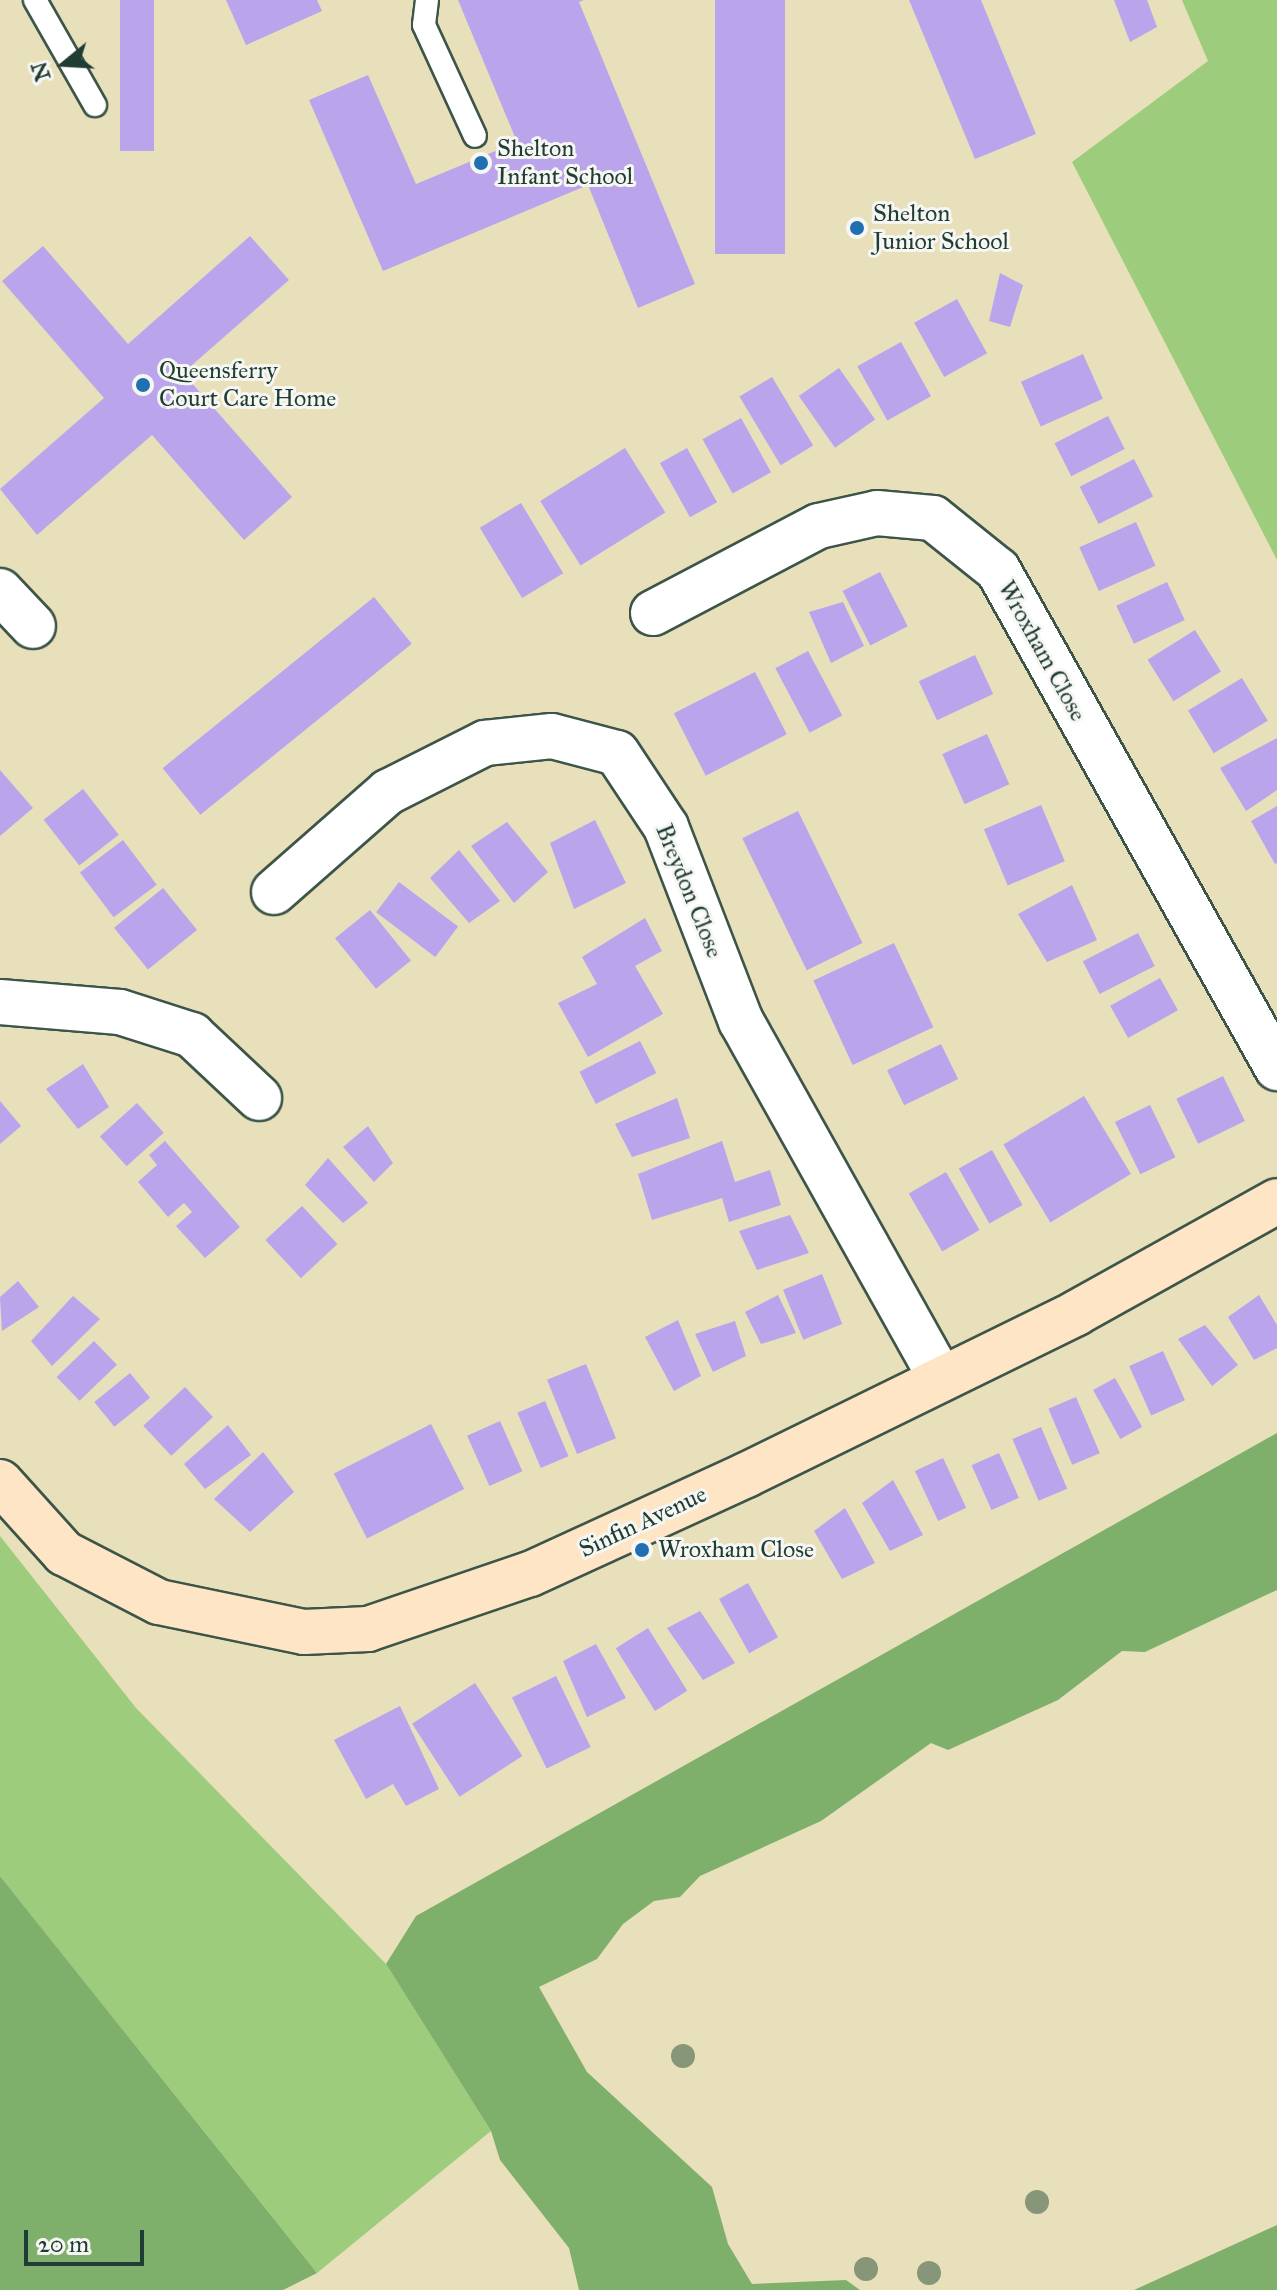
<!DOCTYPE html>
<html>
<head>
<meta charset="utf-8">
<style>
  body { margin:0 }
  #map { position:relative; width:1277px; height:2290px; overflow:hidden; background:#e8dfbb; font-family:"IM FELL Great Primer",serif }
  div>[style] { position:absolute }
  .green>* { inset:0; background:#9dcd7c }
  .forest>* { inset:0; background:#7eb06c }
  .building>* { inset:0; background:#baa5ed; transform-origin:0 0 }
  .roads { filter:drop-shadow(2px 0 #3d5548) drop-shadow(-2px 0 #3d5548) drop-shadow(0 2px #3d5548) drop-shadow(0 -2px #3d5548) }
  .lane>* { height:22px; margin:-11px; padding:0 11px; transform-origin:11px; border-radius:11px; background:#fff }
  .street>* { height:44px; margin:-22px; padding:0 22px; transform-origin:22px; border-radius:22px; background:#fff }
  .secondary>* { height:44px; margin:-22px; padding:0 22px; transform-origin:22px; border-radius:22px; background:#fde5c5 }
  .trees>* { width:24px; height:24px; margin:-12px; border-radius:50%; background:#879678 }
  .dots>* { width:22px; height:22px; translate:-50% -50%; box-sizing:border-box; border:4px solid #f6f6f2; border-radius:50% }
  span { translate:-50% -50%; white-space:nowrap; text-align:center; line-height:1.15; -webkit-text-stroke:6px #f6f6f2; paint-order:stroke }
  .poi-label { font-size:24px; color:#1f3d34 }
  .left { translate:0 -50%; text-align:left }
  .street-label { font-size:24px; color:#1f3d34 }
  .north { position:absolute; left:24px; top:24px; width:80px; height:80px; -webkit-text-stroke:6px #f6f6f2; paint-order:stroke; rotate:252deg; font-size:22px; font-weight:700; line-height:32px; text-align:center; color:#1f3d34 }
  .north::after { content:''; display:block; margin:auto; width:28px; height:36px; background:#1f3d34; clip-path:polygon(50% 0,100% 100%,50% 72%,0 100%) }
  .scale { position:absolute; left:24px; top:2230px; width:120px; height:36px; box-sizing:border-box; border:4px solid #1f3d34; border-top:0; padding-left:10px; font-size:24px; line-height:28px; white-space:nowrap; color:#1f3d34; -webkit-text-stroke:6px #f6f6f2; paint-order:stroke }
</style>
</head>
<body>
<div id="map">
  <div class="green">
    <div style="clip-path:polygon(1182px 0,1277px 0,1277px 560px,1072px 162px,1208px 61px)"></div>
    <div style="clip-path:polygon(0 1536px,136px 1708px,386px 1964px,491px 2131px,317px 2273px,0 1876px)"></div>
  </div>
  <div class="forest">
    <div style="clip-path:polygon(1277px 1433px,1277px 1590px,1145px 1652px,1122px 1651px,1058px 1700px,948px 1750px,931px 1743px,821px 1821px,700px 1876px,680px 1897px,654px 1901px,623px 1924px,597px 1959px,539px 1987px,587px 2072px,712px 2187px,728px 2244px,752px 2284px,846px 2280px,860px 2290px,579px 2290px,569px 2248px,500px 2160px,491px 2131px,386px 1964px,416px 1916px)"></div>
    <div style="clip-path:polygon(0 1876px,317px 2273px,283px 2290px,0 2290px)"></div>
    <div style="clip-path:polygon(1277px 2225px,1277px 2290px,1134px 2290px)"></div>
  </div>
  <div class="building">
    <div style="left:120px;top:0;width:34px;height:151px"></div>
    <div style="clip-path:polygon(226px 0,317px 0,322px 11px,246px 45px)"></div>
    <div style="clip-path:polygon(458px 0,584px 0,579px 2px,695px 284px,638px 308px,588px 185px,383px 271px,309px 100px,368px 75px,416px 184px,517px 142px)"></div>
    <div style="left:715px;top:0;width:70px;height:254px"></div>
    <div style="clip-path:polygon(909px 0,981px 0,1036px 134px,975px 159px)"></div>
    <div style="clip-path:polygon(1114px 0,1147px 0,1157px 27px,1130px 42px)"></div>
    <div style="clip-path:polygon(250px 236px,289px 280px,183px 373px,292px 497px,244px 540px,152px 435px,37px 535px,0 489px,104px 398px,2px 281px,43px 246px,128px 344px)"></div>
    <div style="clip-path:polygon(1000px 273px,1023px 285px,1010px 327px,989px 321px)"></div>
    <div style="left:957px;top:299px;width:62px;height:49px;rotate:61deg"></div>
    <div style="left:901px;top:342px;width:62px;height:50px;rotate:61deg"></div>
    <div style="left:1083px;top:354px;width:49px;height:68px;rotate:66deg"></div>
    <div style="left:839px;top:368px;width:63px;height:49px;rotate:55deg"></div>
    <div style="left:772px;top:377px;width:80px;height:38px;rotate:59deg"></div>
    <div style="left:1108px;top:416px;width:37px;height:60px;rotate:63deg"></div>
    <div style="left:741px;top:418px;width:62px;height:44px;rotate:61deg"></div>
    <div style="left:625px;top:448px;width:76px;height:100px;rotate:58deg"></div>
    <div style="left:687px;top:448px;width:62px;height:31px;rotate:61deg"></div>
    <div style="left:1134px;top:459px;width:42px;height:61px;rotate:63deg"></div>
    <div style="left:521px;top:503px;width:82px;height:48px;rotate:59deg"></div>
    <div style="left:1136px;top:522px;width:48px;height:62px;rotate:66deg"></div>
    <div style="left:880px;top:572px;width:61px;height:42px;rotate:63deg"></div>
    <div style="left:1167px;top:582px;width:42px;height:56px;rotate:65deg"></div>
    <div style="left:374px;top:597px;width:60px;height:272px;rotate:51deg"></div>
    <div style="clip-path:polygon(843px 602px,864px 646px,831px 663px,809px 612px)"></div>
    <div style="left:1195px;top:630px;width:49px;height:56px;rotate:58deg"></div>
    <div style="left:808px;top:651px;width:73px;height:37px;rotate:62deg"></div>
    <div style="left:975px;top:655px;width:43px;height:62px;rotate:65deg"></div>
    <div style="left:755px;top:672px;width:70px;height:91px;rotate:63deg"></div>
    <div style="left:1242px;top:678px;width:50px;height:63px;rotate:59deg"></div>
    <div style="left:987px;top:734px;width:55px;height:49px;rotate:66deg"></div>
    <div style="clip-path:polygon(1277px 738px,1277px 790px,1246px 811px,1220px 768px)"></div>
    <div style="clip-path:polygon(0 770px,33px 808px,0 836px)"></div>
    <div style="left:83px;top:789px;width:58px;height:50px;rotate:52deg"></div>
    <div style="left:1041px;top:805px;width:61px;height:62px;rotate:67deg"></div>
    <div style="clip-path:polygon(1277px 806px,1277px 863px,1275px 864px,1251px 821px)"></div>
    <div style="left:798px;top:811px;width:147px;height:62px;rotate:64deg"></div>
    <div style="clip-path:polygon(595px 820px,626px 883px,574px 909px,550px 843px)"></div>
    <div style="clip-path:polygon(507px 822px,548px 872px,514px 903px,471px 846px)"></div>
    <div style="left:123px;top:840px;width:56px;height:54px;rotate:53deg"></div>
    <div style="clip-path:polygon(459px 850px,500px 901px,469px 923px,430px 878px)"></div>
    <div style="left:399px;top:882px;width:74px;height:38px;rotate:37deg"></div>
    <div style="clip-path:polygon(1072px 885px,1097px 940px,1047px 962px,1018px 914px)"></div>
    <div style="left:163px;top:888px;width:54px;height:63px;rotate:51deg"></div>
    <div style="left:370px;top:910px;width:65px;height:45px;rotate:51deg"></div>
    <div style="clip-path:polygon(645px 918px,662px 951px,635px 966px,663px 1014px,588px 1057px,558px 1003px,597px 984px,582px 957px)"></div>
    <div style="left:1138px;top:933px;width:37px;height:62px;rotate:63deg"></div>
    <div style="left:894px;top:943px;width:93px;height:89px;rotate:65deg"></div>
    <div style="left:1160px;top:978px;width:37px;height:57px;rotate:61deg"></div>
    <div style="left:640px;top:1041px;width:36px;height:68px;rotate:63deg"></div>
    <div style="left:941px;top:1044px;width:39px;height:60px;rotate:64deg"></div>
    <div style="clip-path:polygon(83px 1064px,109px 1107px,78px 1129px,46px 1089px)"></div>
    <div style="left:1223px;top:1076px;width:50px;height:52px;rotate:64deg"></div>
    <div style="left:1084px;top:1096px;width:91px;height:94px;rotate:59deg"></div>
    <div style="clip-path:polygon(677px 1098px,690px 1138px,632px 1157px,615px 1124px)"></div>
    <div style="clip-path:polygon(0 1101px,21px 1126px,0 1144px)"></div>
    <div style="left:137px;top:1103px;width:40px;height:50px;rotate:48deg"></div>
    <div style="left:1150px;top:1105px;width:58px;height:39px;rotate:64deg"></div>
    <div style="clip-path:polygon(368px 1126px,393px 1163px,374px 1182px,343px 1147px)"></div>
    <div style="clip-path:polygon(165px 1141px,240px 1227px,205px 1258px,176px 1226px,192px 1212px,184px 1203px,168px 1217px,138px 1182px,157px 1165px,149px 1155px)"></div>
    <div style="clip-path:polygon(722px 1141px,735px 1182px,770px 1170px,781px 1205px,729px 1222px,722px 1198px,652px 1220px,638px 1174px)"></div>
    <div style="left:992px;top:1150px;width:63px;height:38px;rotate:61deg"></div>
    <div style="clip-path:polygon(328px 1158px,368px 1203px,343px 1223px,305px 1185px)"></div>
    <div style="left:946px;top:1172px;width:67px;height:43px;rotate:60deg"></div>
    <div style="left:302px;top:1206px;width:52px;height:50px;rotate:47deg"></div>
    <div style="clip-path:polygon(790px 1215px,809px 1253px,757px 1270px,739px 1231px)"></div>
    <div style="left:822px;top:1274px;width:54px;height:42px;rotate:68deg"></div>
    <div style="clip-path:polygon(18px 1281px,39px 1307px,2px 1331px,0 1297px)"></div>
    <div style="clip-path:polygon(778px 1295px,796px 1333px,761px 1344px,745px 1312px)"></div>
    <div style="clip-path:polygon(1259px 1295px,1277px 1325px,1277px 1348px,1254px 1360px,1228px 1317px)"></div>
    <div style="clip-path:polygon(73px 1296px,100px 1319px,52px 1366px,31px 1341px)"></div>
    <div style="clip-path:polygon(678px 1320px,701px 1376px,674px 1391px,645px 1337px)"></div>
    <div style="clip-path:polygon(735px 1321px,746px 1356px,713px 1372px,695px 1334px)"></div>
    <div style="clip-path:polygon(1205px 1325px,1238px 1365px,1212px 1386px,1178px 1339px)"></div>
    <div style="left:94px;top:1341px;width:33px;height:52px;rotate:46deg"></div>
    <div style="left:1163px;top:1351px;width:54px;height:37px;rotate:66deg"></div>
    <div style="left:586px;top:1364px;width:80px;height:42px;rotate:68deg"></div>
    <div style="left:130px;top:1373px;width:32px;height:46px;rotate:51deg"></div>
    <div style="left:1115px;top:1378px;width:56px;height:25px;rotate:61deg"></div>
    <div style="left:185px;top:1387px;width:41px;height:57px;rotate:47deg"></div>
    <div style="left:1076px;top:1397px;width:61px;height:30px;rotate:67deg"></div>
    <div style="left:545px;top:1401px;width:60px;height:30px;rotate:67deg"></div>
    <div style="left:500px;top:1421px;width:55px;height:36px;rotate:66deg"></div>
    <div style="left:431px;top:1424px;width:73px;height:109px;rotate:63deg"></div>
    <div style="clip-path:polygon(228px 1425px,251px 1455px,205px 1489px,184px 1464px)"></div>
    <div style="left:1041px;top:1427px;width:67px;height:31px;rotate:67deg"></div>
    <div style="clip-path:polygon(263px 1452px,294px 1492px,250px 1532px,214px 1499px)"></div>
    <div style="left:999px;top:1453px;width:49px;height:30px;rotate:66deg"></div>
    <div style="left:943px;top:1458px;width:55px;height:31px;rotate:65deg"></div>
    <div style="clip-path:polygon(893px 1480px,923px 1535px,890px 1551px,862px 1503px)"></div>
    <div style="clip-path:polygon(845px 1508px,875px 1563px,842px 1579px,814px 1531px)"></div>
    <div style="left:748px;top:1583px;width:62px;height:33px;rotate:61deg"></div>
    <div style="clip-path:polygon(700px 1611px,735px 1663px,703px 1680px,667px 1628px)"></div>
    <div style="left:648px;top:1628px;width:74px;height:38px;rotate:58deg"></div>
    <div style="clip-path:polygon(596px 1644px,626px 1698px,587px 1717px,563px 1661px)"></div>
    <div style="left:556px;top:1676px;width:79px;height:49px;rotate:64deg"></div>
    <div style="left:475px;top:1683px;width:87px;height:75px;rotate:57deg"></div>
    <div style="clip-path:polygon(400px 1706px,439px 1789px,406px 1806px,393px 1784px,366px 1799px,334px 1740px)"></div>
  </div>
  <div class="roads">
    <div class="lane">
      <div style="left:35px;top:0;width:121px;rotate:60.3deg"></div>
      <div style="left:427px;top:0;width:25px;rotate:97deg"></div>
      <div style="left:424px;top:25px;width:122px;rotate:65.3deg"></div>
    </div>
    <div class="street">
      <div style="left:0;top:591px;width:48px;rotate:46.7deg"></div>
      <div style="left:653px;top:613px;width:187px;rotate:-27.7deg"></div>
      <div style="left:819px;top:526px;width:59px;rotate:-12.6deg"></div>
      <div style="left:877px;top:513px;width:56px;rotate:5.1deg"></div>
      <div style="left:933px;top:518px;width:83px;rotate:38.7deg"></div>
      <div style="left:998px;top:570px;width:571px;rotate:60.74deg"></div>
      <div style="left:274px;top:892px;width:152px;rotate:-41.3deg"></div>
      <div style="left:388px;top:792px;width:109px;rotate:-26.8deg"></div>
      <div style="left:485px;top:743px;width:67px;rotate:-6deg"></div>
      <div style="left:552px;top:736px;width:67px;rotate:14.7deg"></div>
      <div style="left:617px;top:753px;width:89px;rotate:56.5deg"></div>
      <div style="left:666px;top:827px;width:208px;rotate:68.9deg"></div>
      <div style="left:741px;top:1021px;width:410px;rotate:60.8deg"></div>
      <div style="left:0;top:1002px;width:120px;rotate:4.8deg"></div>
      <div style="left:120px;top:1012px;width:76px;rotate:17.7deg"></div>
      <div style="left:192px;top:1035px;width:92px;rotate:43.2deg"></div>
    </div>
    <div class="secondary">
      <div style="left:0;top:1482px;width:96px;rotate:48deg"></div>
      <div style="left:64px;top:1553px;width:107px;rotate:27.3deg"></div>
      <div style="left:159px;top:1602px;width:148px;rotate:11.7deg"></div>
      <div style="left:304px;top:1632px;width:64px;rotate:-2.7deg"></div>
      <div style="left:368px;top:1629px;width:171px;rotate:-18.8deg"></div>
      <div style="left:530px;top:1574px;width:238px;rotate:-24.6deg"></div>
      <div style="left:746px;top:1475px;width:368px;rotate:-26.1deg"></div>
      <div style="left:1076px;top:1313px;width:230px;rotate:-29.1deg"></div>
    </div>
  </div>
  <div class="trees">
    <div style="left:683px;top:2056px"></div>
    <div style="left:1037px;top:2202px"></div>
    <div style="left:866px;top:2269px"></div>
    <div style="left:929px;top:2273px"></div>
  </div>
  <div class="dots">
    <div style="left:481px;top:163px;background:#1f6fb2"></div>
    <div style="left:857px;top:228px;background:#1f6fb2"></div>
    <div style="left:143px;top:385px;background:#1f6fb2"></div>
    <div style="left:642px;top:1550px;background:#1f6fb2"></div>
  </div>
  <div class="poi-label">
    <span class="left" style="left:497px;top:163px">Shelton<br>Infant School</span>
    <span class="left" style="left:873px;top:228px">Shelton<br>Junior School</span>
    <span class="left" style="left:159px;top:385px">Queensferry<br>Court Care Home</span>
    <span class="left" style="left:658px;top:1550px">Wroxham Close</span>
  </div>
  <div class="street-label">
    <span style="left:1042px;top:651px;rotate:61deg">Wroxham Close</span>
    <span style="left:689px;top:891px;rotate:68deg">Breydon Close</span>
    <span style="left:643px;top:1522px;rotate:-25deg">Sinfin Avenue</span>
  </div>
  <div class="north">N</div>
  <div class="scale">20 m</div>
</div>
</body>
</html>
